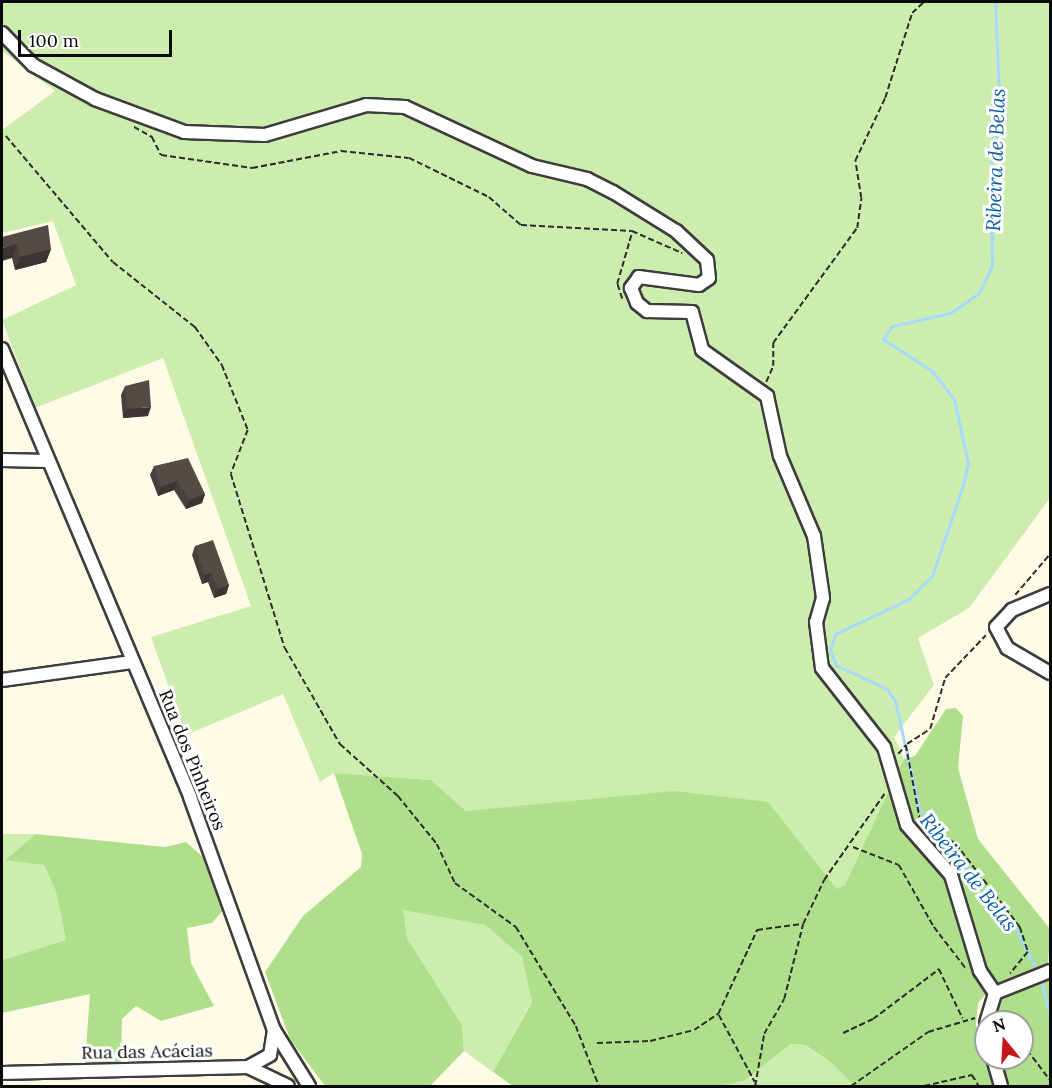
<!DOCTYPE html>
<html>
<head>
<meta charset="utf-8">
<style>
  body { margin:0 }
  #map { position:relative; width:1052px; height:1088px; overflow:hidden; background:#fffbe7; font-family:Lora,serif }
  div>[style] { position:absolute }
  .green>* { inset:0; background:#cdedae }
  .forest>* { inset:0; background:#afdf8b }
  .stream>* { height:3px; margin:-1.5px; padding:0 1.5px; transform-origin:1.5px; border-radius:1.5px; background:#a6dafc }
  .path>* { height:1.5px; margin-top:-0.75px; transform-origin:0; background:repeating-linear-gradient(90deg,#2c2c2c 0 6px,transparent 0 9px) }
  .roads { filter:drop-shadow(2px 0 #3d3d3d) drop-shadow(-2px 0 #3d3d3d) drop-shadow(0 2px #3d3d3d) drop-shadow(0 -2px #3d3d3d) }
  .minor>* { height:12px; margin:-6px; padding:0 6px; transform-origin:6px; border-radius:6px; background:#fff }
  .wall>* { inset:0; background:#48403c }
  .shaded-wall>* { inset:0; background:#3b3431 }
  .building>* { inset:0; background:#544b46 }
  span { translate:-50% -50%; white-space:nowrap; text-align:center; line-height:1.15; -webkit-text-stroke:6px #fff; paint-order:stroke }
  .street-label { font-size:18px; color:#0a0a0a }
  .water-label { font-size:20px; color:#095fa7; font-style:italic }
  .frame { position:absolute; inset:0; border:3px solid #0a0a0a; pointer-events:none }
  .north { position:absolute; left:974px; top:1010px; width:60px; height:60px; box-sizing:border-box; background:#fff; border:2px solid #9d9d9d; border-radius:50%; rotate:342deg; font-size:16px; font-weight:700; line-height:24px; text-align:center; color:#0a0a0a }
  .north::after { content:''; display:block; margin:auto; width:21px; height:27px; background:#c7161b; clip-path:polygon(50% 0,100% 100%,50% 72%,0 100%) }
  .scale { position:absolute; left:18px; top:30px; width:154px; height:27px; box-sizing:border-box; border:3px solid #0a0a0a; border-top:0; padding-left:8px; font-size:18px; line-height:21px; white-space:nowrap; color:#0a0a0a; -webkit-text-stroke:4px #fff; paint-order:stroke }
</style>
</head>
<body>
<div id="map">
  <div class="green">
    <div style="clip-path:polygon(2px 2px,1050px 2px,1050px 498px,969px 608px,918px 638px,934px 685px,894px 737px,904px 759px,898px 781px,845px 885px,837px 889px,767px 802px,466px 811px,431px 780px,334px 773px,320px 782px,283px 694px,186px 735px,151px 637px,251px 606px,163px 358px,35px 408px,2px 320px,76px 285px,53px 221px,2px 233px,2px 130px,55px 91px,2px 51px)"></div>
    <div style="clip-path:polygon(2px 834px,36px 834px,6px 859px,44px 865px,56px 892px,66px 940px,2px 960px)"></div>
    <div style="clip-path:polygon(402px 909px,485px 925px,522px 957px,532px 1001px,493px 1072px,464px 1051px,462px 1025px,407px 938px)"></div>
    <div style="clip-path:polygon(791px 1044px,804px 1045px,832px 1063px,854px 1086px,720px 1086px,744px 1081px)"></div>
  </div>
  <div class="forest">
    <div style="clip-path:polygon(956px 708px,963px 716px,958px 768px,978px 839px,1050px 929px,1048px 968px,995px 984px,978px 1003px,976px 1025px,994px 1086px,854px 1086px,832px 1063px,805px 1045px,791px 1044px,744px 1081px,720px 1086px,513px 1086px,493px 1072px,532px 1002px,522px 957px,485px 925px,403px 910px,407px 938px,462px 1025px,464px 1051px,430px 1086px,325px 1086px,290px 1039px,265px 972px,303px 916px,361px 867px,362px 854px,334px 773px,431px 780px,466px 811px,674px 791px,768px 802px,837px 889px,845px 885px,904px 759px,915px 756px,946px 709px)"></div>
    <div style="clip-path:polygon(36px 834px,165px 847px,186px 842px,204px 858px,223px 910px,212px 923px,187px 928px,191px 963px,214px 1006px,161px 1021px,136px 1006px,122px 1019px,121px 1065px,85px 1063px,90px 994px,2px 1013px,2px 960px,66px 940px,56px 892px,44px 865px,5px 860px)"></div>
    <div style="clip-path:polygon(1050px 975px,1050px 1086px,1010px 1086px,1000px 1058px,1022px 1058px,1022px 1022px,990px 1022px,989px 1014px,1000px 998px)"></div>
  </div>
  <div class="stream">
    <div style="left:995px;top:2px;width:114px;rotate:87.5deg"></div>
    <div style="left:1000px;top:116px;width:51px;rotate:100.2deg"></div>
    <div style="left:991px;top:166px;width:100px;rotate:89.4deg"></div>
    <div style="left:992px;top:266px;width:30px;rotate:116deg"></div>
    <div style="left:979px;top:293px;width:35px;rotate:145deg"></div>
    <div style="left:950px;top:313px;width:59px;rotate:167.4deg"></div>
    <div style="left:892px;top:326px;width:16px;rotate:125deg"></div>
    <div style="left:883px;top:339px;width:59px;rotate:33.1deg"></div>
    <div style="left:932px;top:371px;width:36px;rotate:52deg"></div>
    <div style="left:954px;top:399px;width:66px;rotate:77.7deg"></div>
    <div style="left:968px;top:463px;width:23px;rotate:103deg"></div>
    <div style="left:963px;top:485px;width:96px;rotate:108.8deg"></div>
    <div style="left:932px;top:576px;width:33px;rotate:135deg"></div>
    <div style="left:909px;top:599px;width:82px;rotate:154.7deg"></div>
    <div style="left:835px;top:634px;width:17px;rotate:107deg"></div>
    <div style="left:830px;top:650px;width:16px;rotate:68deg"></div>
    <div style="left:836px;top:665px;width:56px;rotate:25.2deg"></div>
    <div style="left:887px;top:689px;width:14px;rotate:56deg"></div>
    <div style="left:895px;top:701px;width:110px;rotate:77.4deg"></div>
    <div style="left:919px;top:808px;width:151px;rotate:51.2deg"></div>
    <div style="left:1014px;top:926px;width:52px;rotate:62.4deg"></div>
    <div style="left:1041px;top:979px;width:40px;rotate:77deg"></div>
    <div style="left:1050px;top:1020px;width:26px;rotate:90deg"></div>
  </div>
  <div class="path">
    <div style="left:134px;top:127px;width:21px;rotate:29deg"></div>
    <div style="left:152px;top:137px;width:20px;rotate:63deg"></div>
    <div style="left:161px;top:155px;width:92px;rotate:8.1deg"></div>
    <div style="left:252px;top:168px;width:91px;rotate:-10.8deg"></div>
    <div style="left:341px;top:151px;width:68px;rotate:5.9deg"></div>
    <div style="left:409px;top:158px;width:89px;rotate:26deg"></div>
    <div style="left:489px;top:197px;width:43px;rotate:41.2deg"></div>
    <div style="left:521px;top:225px;width:111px;rotate:3.1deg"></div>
    <div style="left:632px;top:231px;width:55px;rotate:23.7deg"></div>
    <div style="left:6px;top:136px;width:165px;rotate:49.7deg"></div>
    <div style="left:113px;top:262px;width:105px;rotate:38.4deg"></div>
    <div style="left:195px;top:327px;width:47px;rotate:54.6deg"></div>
    <div style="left:222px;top:365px;width:70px;rotate:68.2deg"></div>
    <div style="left:248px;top:430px;width:47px;rotate:111.1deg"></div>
    <div style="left:231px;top:474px;width:182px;rotate:72.8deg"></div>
    <div style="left:285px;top:648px;width:111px;rotate:60.2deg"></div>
    <div style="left:340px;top:744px;width:78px;rotate:41.9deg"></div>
    <div style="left:398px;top:796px;width:62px;rotate:50.9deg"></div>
    <div style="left:437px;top:844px;width:43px;rotate:65.2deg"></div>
    <div style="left:455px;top:883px;width:75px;rotate:35.8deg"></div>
    <div style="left:516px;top:927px;width:116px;rotate:58.8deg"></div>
    <div style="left:576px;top:1026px;width:64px;rotate:69deg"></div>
    <div style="left:622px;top:299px;width:16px;rotate:-108deg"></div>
    <div style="left:617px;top:284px;width:54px;rotate:-73.9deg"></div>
    <div style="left:766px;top:382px;width:17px;rotate:-66deg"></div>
    <div style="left:773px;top:366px;width:23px;rotate:-90deg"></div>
    <div style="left:773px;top:343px;width:142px;rotate:-53.9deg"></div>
    <div style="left:857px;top:228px;width:30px;rotate:-82deg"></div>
    <div style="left:861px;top:198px;width:37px;rotate:-99deg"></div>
    <div style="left:855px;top:161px;width:70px;rotate:-64.5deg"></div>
    <div style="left:885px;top:98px;width:89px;rotate:-72.4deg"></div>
    <div style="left:912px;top:13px;width:16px;rotate:-43deg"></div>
    <div style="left:1015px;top:595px;width:54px;rotate:-49.5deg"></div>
    <div style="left:907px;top:744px;width:27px;rotate:-33deg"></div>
    <div style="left:930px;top:729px;width:53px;rotate:-73.6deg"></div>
    <div style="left:945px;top:678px;width:59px;rotate:-46.4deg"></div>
    <div style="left:898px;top:754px;width:12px;rotate:-48deg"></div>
    <div style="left:906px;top:745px;width:75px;rotate:79.3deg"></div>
    <div style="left:920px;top:819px;width:44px;rotate:34.8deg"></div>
    <div style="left:956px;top:844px;width:105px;rotate:52.4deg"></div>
    <div style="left:1020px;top:927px;width:26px;rotate:72deg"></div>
    <div style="left:1028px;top:952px;width:28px;rotate:129deg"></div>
    <div style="left:853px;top:847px;width:49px;rotate:21.4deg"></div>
    <div style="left:899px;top:865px;width:71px;rotate:60.6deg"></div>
    <div style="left:934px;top:927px;width:54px;rotate:52.5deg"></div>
    <div style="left:719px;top:1015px;width:76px;rotate:61.8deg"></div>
    <div style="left:1000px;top:1015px;width:9px;rotate:54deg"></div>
    <div style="left:843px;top:1033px;width:33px;rotate:-25deg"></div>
    <div style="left:873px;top:1019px;width:83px;rotate:-37.1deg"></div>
    <div style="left:939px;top:969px;width:55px;rotate:64.4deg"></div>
    <div style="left:597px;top:1043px;width:53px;rotate:-2.2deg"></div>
    <div style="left:650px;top:1041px;width:45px;rotate:-14deg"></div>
    <div style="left:694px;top:1030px;width:29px;rotate:-34deg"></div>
    <div style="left:718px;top:1014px;width:93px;rotate:-65.1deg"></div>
    <div style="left:757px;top:930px;width:45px;rotate:-7.6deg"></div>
    <div style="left:1022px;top:1043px;width:46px;rotate:52.9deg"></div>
    <div style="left:755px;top:1086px;width:53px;rotate:-80.2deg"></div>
    <div style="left:764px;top:1034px;width:40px;rotate:-60.3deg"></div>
    <div style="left:784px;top:999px;width:77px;rotate:-75.8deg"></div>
    <div style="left:803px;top:924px;width:49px;rotate:-64.5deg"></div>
    <div style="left:824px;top:880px;width:106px;rotate:-55deg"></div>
    <div style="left:851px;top:1086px;width:94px;rotate:-35deg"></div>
    <div style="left:928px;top:1032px;width:49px;rotate:-16.6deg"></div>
    <div style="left:924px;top:1086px;width:49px;rotate:-12.9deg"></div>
    <div style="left:972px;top:1075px;width:13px;rotate:58deg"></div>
  </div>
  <div class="roads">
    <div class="minor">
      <div style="left:2px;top:33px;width:45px;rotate:45.9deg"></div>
      <div style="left:33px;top:65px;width:71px;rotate:28.7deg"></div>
      <div style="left:95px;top:99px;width:95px;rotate:20.3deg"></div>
      <div style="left:184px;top:132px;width:81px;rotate:2.1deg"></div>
      <div style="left:265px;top:135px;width:105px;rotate:-16.5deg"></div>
      <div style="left:366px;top:105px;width:39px;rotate:3deg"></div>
      <div style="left:405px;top:107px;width:140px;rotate:24.9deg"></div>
      <div style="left:532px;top:166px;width:57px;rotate:13.3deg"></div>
      <div style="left:587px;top:179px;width:29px;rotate:27deg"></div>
      <div style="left:613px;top:192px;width:74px;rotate:31.8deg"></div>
      <div style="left:676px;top:231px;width:42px;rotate:43.1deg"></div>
      <div style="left:707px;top:260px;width:18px;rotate:84deg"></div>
      <div style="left:709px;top:278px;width:12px;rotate:145deg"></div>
      <div style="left:699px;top:285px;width:61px;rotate:-172.4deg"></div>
      <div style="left:639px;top:277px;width:14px;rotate:126deg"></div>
      <div style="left:631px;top:288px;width:16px;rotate:68deg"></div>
      <div style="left:637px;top:303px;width:13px;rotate:39deg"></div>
      <div style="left:647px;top:311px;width:45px;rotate:1.3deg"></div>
      <div style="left:692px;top:312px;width:39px;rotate:75deg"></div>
      <div style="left:702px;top:350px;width:80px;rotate:35.3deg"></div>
      <div style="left:767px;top:396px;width:61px;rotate:77.8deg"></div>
      <div style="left:780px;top:456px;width:87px;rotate:67deg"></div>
      <div style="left:814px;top:536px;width:63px;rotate:81.7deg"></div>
      <div style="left:823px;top:598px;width:25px;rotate:106deg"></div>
      <div style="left:816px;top:622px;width:46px;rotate:82.6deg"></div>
      <div style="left:822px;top:668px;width:100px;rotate:51.9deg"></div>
      <div style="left:884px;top:747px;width:81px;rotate:73.6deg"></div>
      <div style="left:907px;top:825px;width:67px;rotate:48.7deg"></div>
      <div style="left:951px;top:875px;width:100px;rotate:73.2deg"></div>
      <div style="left:980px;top:971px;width:27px;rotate:56deg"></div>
      <div style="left:2px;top:349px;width:486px;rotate:67.2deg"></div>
      <div style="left:190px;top:797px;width:248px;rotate:70.2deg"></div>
      <div style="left:274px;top:1030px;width:25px;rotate:99deg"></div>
      <div style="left:270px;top:1055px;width:25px;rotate:151deg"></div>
      <div style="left:2px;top:460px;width:46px;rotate:1.2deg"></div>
      <div style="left:1050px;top:594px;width:41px;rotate:157.2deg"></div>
      <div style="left:1012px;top:610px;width:23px;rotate:133deg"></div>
      <div style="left:996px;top:627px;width:24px;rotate:62deg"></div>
      <div style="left:1007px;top:648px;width:50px;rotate:30.2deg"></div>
      <div style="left:2px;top:680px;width:131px;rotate:-7.9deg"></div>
      <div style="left:986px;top:1023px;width:31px;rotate:-73deg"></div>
      <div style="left:995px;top:993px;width:59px;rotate:-21.8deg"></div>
      <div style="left:274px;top:1030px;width:66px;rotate:58deg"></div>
      <div style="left:993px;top:1058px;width:29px;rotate:74deg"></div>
      <div style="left:2px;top:1073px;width:246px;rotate:-1.4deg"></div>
      <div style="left:248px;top:1067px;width:44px;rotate:25.4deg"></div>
    </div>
  </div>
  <div class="wall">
    <div style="clip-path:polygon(2px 237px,51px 249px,46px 262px,15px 270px,12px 258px)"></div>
    <div style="clip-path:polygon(125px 386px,148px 416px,123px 418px,121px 395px)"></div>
    <div style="clip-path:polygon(154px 466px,205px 494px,202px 503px,186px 509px,174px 490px,158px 496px,150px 475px)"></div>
    <div style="clip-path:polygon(195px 546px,229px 585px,226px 594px,214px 598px,208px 582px,202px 584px,192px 555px)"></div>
  </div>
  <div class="shaded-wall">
    <div style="clip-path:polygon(17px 244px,12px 258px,2px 261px,2px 248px)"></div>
    <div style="clip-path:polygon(51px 249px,46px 262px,15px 270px,20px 257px)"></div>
    <div style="clip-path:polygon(151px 407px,148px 416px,123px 418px,127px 409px)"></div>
    <div style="clip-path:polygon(177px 481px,174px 490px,158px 496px,161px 487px)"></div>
    <div style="clip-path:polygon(205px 494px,202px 503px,186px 509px,189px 500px)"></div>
    <div style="clip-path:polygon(211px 573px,208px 582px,202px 584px,205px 575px)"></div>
    <div style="clip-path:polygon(229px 585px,226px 594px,214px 598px,218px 589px)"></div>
  </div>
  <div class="building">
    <div style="clip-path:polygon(48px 225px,51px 249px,20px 257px,17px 244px,2px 248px,2px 237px)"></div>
    <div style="clip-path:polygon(149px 380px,151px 407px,127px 409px,125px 386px)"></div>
    <div style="clip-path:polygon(188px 458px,205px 494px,189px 500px,177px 481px,161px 487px,154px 466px)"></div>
    <div style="clip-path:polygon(213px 540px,229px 585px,218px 589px,211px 573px,205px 575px,195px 546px)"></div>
  </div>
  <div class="street-label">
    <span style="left:192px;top:760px;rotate:68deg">Rua dos Pinheiros</span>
    <span style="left:147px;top:1052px;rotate:-1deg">Rua das Acácias</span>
  </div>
  <div class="water-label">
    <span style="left:995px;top:160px;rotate:-88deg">Ribeira de Belas</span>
    <span style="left:969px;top:872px;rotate:52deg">Ribeira de Belas</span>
  </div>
  <div class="frame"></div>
  <div class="north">N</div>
  <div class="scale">100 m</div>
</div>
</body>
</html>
